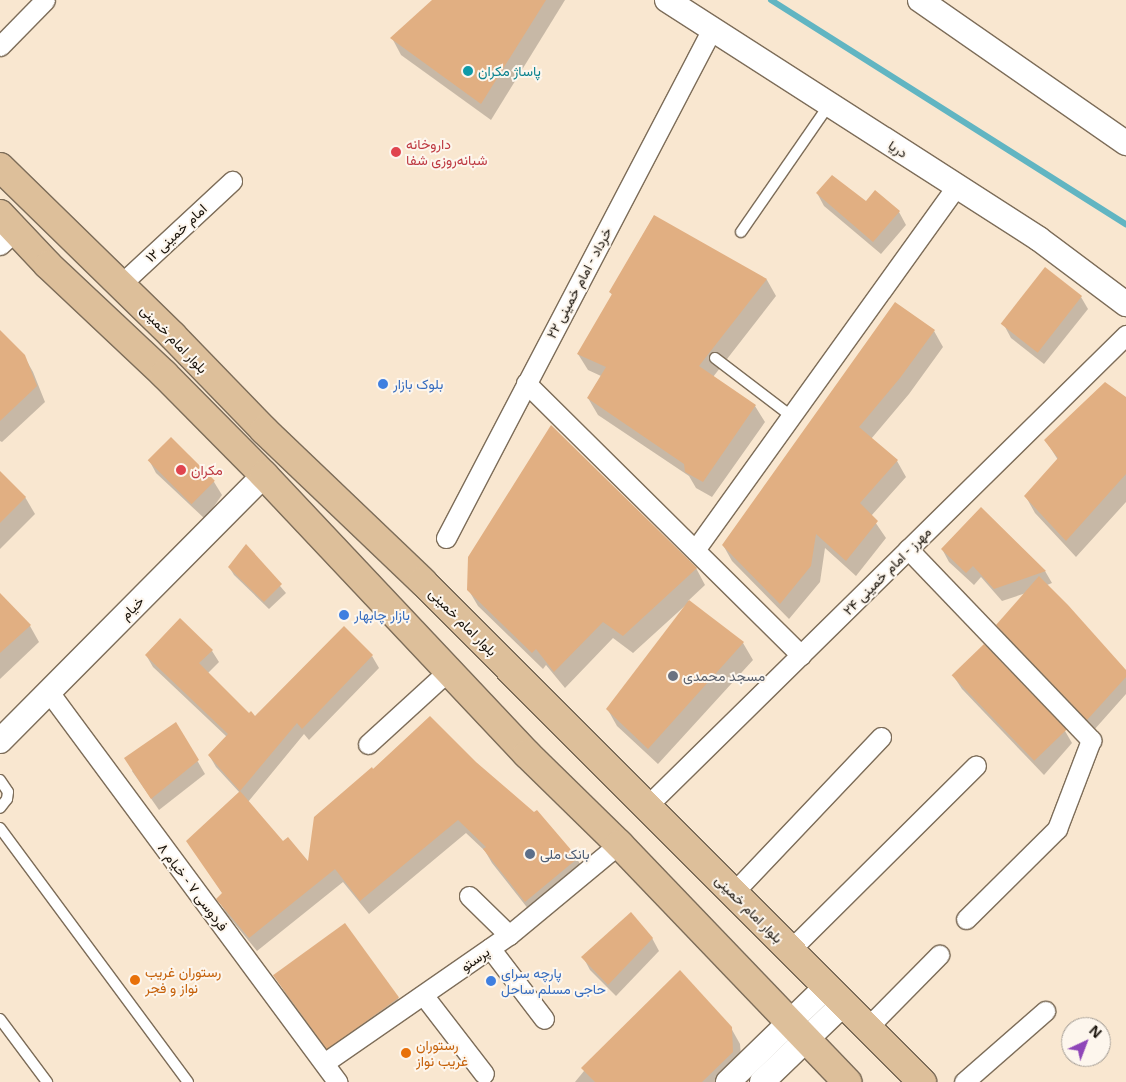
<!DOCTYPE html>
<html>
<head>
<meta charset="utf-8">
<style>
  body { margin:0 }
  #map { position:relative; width:1126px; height:1082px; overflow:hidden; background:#f9e7d0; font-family:"Open Sans",Vazirmatn,sans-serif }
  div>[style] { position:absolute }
  .shadow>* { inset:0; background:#0003 }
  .stream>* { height:6px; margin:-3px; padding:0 3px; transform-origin:3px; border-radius:3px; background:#61b5c2 }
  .building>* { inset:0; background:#e1af82; transform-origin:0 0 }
  .roads { filter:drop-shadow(1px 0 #7d6d59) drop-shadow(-1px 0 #7d6d59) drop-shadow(0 1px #7d6d59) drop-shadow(0 -1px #7d6d59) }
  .service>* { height:10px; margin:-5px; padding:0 5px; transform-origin:5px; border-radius:5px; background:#fff }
  .minor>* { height:19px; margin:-9.5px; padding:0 9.5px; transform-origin:9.5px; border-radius:9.5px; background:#fff }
  .tertiary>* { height:24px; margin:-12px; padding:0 12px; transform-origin:12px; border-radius:12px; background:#fff }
  .primary>* { height:28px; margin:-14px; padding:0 14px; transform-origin:14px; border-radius:14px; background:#ddbf9a }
  .dots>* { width:14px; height:14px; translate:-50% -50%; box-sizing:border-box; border:2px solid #fdf6ed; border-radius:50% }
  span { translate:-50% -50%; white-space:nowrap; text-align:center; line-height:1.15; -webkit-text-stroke:4px #fdf6ed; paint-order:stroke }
  .culture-label { font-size:14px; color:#0d838f }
  .left { translate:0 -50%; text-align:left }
  .health-label { font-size:14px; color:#be3a42 }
  .street-label { font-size:14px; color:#19130b }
  .shop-label { font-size:14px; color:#366cbe }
  .worship-label { font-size:14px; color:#5b616d }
  .service-label { font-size:14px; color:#4e5e75 }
  .food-label { font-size:14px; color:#c56008 }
  .north { position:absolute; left:1061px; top:1017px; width:50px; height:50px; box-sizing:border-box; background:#fdf6ed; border:1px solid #a29b93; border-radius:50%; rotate:43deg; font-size:14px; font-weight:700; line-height:20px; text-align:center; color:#19130b }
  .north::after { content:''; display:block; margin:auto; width:18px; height:22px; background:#8f46b8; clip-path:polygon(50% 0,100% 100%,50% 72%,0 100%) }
</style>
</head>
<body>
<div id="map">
  <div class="shadow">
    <div style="clip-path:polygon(434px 0,565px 0,491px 120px,401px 55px,392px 38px)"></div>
    <div style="clip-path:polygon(875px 191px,899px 212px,906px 225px,881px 254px,824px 206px,817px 193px,866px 203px)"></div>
    <div style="clip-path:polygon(654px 216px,767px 280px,776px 296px,713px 377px,755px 406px,765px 422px,712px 497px,696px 488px,689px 476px,598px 415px,588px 398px,601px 376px,588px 370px,578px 354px,613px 296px,610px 292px)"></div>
    <div style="clip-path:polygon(1081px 297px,1088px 309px,1044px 364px,1011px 338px,1004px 325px)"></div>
    <div style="clip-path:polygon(0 331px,24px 356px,33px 372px,45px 402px,2px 442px,0 441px)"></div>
    <div style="clip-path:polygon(934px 331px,943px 347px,909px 394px,871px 439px,897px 461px,906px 477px,871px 516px,886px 538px,856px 576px,825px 548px,820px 582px,789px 619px,732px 561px,723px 545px)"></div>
    <div style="clip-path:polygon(1126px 399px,1126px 502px,1076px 557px,1035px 513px,1026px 497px,1058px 460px,1046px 441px)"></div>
    <div style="clip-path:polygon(171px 439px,214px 482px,222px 495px,205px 519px,156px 473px,149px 460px)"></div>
    <div style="clip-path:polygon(0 473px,25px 497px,35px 514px,0 549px)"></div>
    <div style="clip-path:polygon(246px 546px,286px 593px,269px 609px,234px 575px,229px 567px)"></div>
    <div style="clip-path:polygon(942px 549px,1045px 571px,1052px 583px,1047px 585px,1126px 671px,1126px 694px,1094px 730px,1004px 635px,997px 625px,1026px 593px,1002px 601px,981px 577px,974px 585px,949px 562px)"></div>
    <div style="clip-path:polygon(696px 568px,705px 585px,688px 601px,743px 643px,753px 660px,658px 764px,617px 726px,608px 710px,688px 603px,633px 653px,613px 638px,565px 688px,546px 665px,543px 669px,478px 606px,468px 589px)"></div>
    <div style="clip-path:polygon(0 595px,30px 626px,39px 642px,0 679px)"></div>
    <div style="clip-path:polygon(212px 651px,219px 662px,208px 673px,249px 715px,255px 717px,372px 656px,379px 668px,309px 740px,304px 734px,248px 802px,283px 843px,309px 864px,373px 771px,475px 763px,577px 859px,585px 872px,533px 915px,492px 863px,485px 851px,466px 833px,369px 914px,343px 882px,257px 951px,226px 913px,218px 899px,223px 894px,188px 841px,240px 793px,216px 767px,209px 755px,227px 737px,153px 667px,146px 655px)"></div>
    <div style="clip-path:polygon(954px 677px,1065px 731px,1072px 743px,1044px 775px,962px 689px)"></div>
    <div style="clip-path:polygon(176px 724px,205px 774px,159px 810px,132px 771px)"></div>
    <div style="clip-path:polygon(652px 938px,659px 951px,616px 996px,590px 970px,583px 957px)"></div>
    <div style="clip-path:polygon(278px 980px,398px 998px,407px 1015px,337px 1064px,287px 996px)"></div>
    <div style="clip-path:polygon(731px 1028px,740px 1044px,742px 1068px,727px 1082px,575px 1082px,584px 1071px)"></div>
  </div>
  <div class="stream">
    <div style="left:771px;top:0;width:420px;rotate:32.3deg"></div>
  </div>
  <div class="building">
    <div style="clip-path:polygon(432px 0,546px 0,481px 104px,390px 38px)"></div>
    <div style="clip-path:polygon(832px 175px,866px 201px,875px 190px,900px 211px,873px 242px,816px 193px)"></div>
    <div style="clip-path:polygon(654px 215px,767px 279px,699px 366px,756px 405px,703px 482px,685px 472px,684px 464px,587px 398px,606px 367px,577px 354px,612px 294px,609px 292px)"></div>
    <div style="left:1045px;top:267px;width:47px;height:72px;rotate:38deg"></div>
    <div style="clip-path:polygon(895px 302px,935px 330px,900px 378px,859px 427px,898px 460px,860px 503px,878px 521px,846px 561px,816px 534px,811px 566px,780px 604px,722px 545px)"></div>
    <div style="clip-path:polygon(0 330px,25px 355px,37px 386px,0 421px)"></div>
    <div style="clip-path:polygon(1105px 382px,1126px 397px,1126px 474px,1066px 541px,1024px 496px,1058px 458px,1044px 440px)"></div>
    <div style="clip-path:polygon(551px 425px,697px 568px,623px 636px,603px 622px,554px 672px,536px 649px,532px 653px,467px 590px,468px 557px)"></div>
    <div style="left:171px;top:437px;width:62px;height:33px;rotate:45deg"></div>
    <div style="clip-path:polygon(0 471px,26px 497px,0 523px)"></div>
    <div style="clip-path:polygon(981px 507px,1046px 571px,994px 589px,973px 566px,966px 573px,941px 549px)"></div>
    <div style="clip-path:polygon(246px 544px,282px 584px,264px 602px,228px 567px)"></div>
    <div style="clip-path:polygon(1039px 576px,1068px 605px,1126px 670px,1126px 677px,1087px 720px,996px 625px)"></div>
    <div style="clip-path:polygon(0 593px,31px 625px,0 653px)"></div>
    <div style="clip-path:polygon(689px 600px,744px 642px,648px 749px,606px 709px)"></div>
    <div style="clip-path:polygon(180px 618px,213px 650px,199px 663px,249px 713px,251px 711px,255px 716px,344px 626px,373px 655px,302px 729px,297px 723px,240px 791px,208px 755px,228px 734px,145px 655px)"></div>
    <div style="left:984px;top:644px;width:119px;height:45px;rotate:46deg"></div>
    <div style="clip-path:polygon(430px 716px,476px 762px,534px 812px,537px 810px,578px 858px,525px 902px,483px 849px,486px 847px,458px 820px,360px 901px,335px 869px,249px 938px,216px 899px,222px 893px,186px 841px,240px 791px,283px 841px,288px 837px,308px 861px,314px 817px,372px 767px,373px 769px)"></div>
    <div style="clip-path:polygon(176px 722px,199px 760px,151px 799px,124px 758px)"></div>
    <div style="clip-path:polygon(631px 912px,653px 938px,608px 985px,581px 957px)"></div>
    <div style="left:345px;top:923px;width:92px;height:89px;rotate:54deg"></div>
    <div style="clip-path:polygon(680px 970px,732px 1027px,733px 1052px,702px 1082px,595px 1082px,581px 1068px)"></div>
  </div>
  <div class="roads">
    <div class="service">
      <div style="left:741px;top:232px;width:155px;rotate:-55.3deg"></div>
      <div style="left:715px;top:358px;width:96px;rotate:37.3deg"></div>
      <div style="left:0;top:780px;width:14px;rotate:56deg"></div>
      <div style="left:8px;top:792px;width:7px;rotate:98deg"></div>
      <div style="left:7px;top:799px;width:11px;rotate:128deg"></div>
      <div style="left:0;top:828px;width:316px;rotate:53.5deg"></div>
      <div style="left:0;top:1019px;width:79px;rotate:53.3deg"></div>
    </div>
    <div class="minor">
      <div style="left:0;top:46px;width:64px;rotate:-45.6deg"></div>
      <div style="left:0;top:245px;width:22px;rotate:-43deg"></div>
      <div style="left:120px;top:285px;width:153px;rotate:-42.9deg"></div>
      <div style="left:526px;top:383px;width:387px;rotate:44.7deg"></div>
      <div style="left:446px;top:538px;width:574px;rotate:-62.41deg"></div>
      <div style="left:908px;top:549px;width:265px;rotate:46.2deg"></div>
      <div style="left:1091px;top:740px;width:95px;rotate:110.9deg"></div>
      <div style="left:1057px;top:829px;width:128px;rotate:135.3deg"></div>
      <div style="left:695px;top:550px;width:448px;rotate:-54.3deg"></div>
      <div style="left:49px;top:692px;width:485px;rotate:53.5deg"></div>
      <div style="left:368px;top:744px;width:110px;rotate:-42.4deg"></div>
      <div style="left:647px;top:806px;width:672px;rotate:-44.52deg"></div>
      <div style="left:733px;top:893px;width:215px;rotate:-46.5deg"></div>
      <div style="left:469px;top:896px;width:56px;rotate:44.3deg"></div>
      <div style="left:490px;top:948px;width:89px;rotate:52.7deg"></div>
      <div style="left:790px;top:950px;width:262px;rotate:-44.8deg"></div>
      <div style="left:424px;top:996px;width:98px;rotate:52.4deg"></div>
      <div style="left:867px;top:1028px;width:103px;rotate:-45.4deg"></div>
      <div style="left:324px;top:1063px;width:225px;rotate:-34.7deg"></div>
      <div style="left:509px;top:935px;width:143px;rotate:-39.6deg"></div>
      <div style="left:964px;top:1082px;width:108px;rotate:-41.2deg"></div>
    </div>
    <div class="tertiary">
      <div style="left:667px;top:0;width:442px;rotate:32.7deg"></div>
      <div style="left:1039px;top:239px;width:109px;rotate:36.8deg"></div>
      <div style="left:920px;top:0;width:251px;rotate:34.8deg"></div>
      <div style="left:0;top:741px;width:375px;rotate:-45.2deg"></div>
      <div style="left:728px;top:1082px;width:136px;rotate:-44.1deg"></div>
      <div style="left:762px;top:1082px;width:112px;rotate:-43.9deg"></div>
    </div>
    <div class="primary">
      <div style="left:0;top:167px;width:242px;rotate:44.3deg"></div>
      <div style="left:173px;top:336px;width:131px;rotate:45.9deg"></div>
      <div style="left:264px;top:430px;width:219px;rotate:43.7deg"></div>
      <div style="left:422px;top:581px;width:708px;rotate:45.06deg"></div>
      <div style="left:0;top:214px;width:70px;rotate:46.7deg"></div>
      <div style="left:48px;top:265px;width:159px;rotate:43.2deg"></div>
      <div style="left:164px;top:374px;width:142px;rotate:45.3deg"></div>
      <div style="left:264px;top:475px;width:383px;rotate:46.7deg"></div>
      <div style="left:527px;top:754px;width:129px;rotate:44.4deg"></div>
      <div style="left:619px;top:844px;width:330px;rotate:46.2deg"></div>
    </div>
  </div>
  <div class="dots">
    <div style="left:468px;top:71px;background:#0f9aa8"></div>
    <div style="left:396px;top:152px;background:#e0444e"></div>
    <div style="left:383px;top:384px;background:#3f7fe0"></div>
    <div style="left:181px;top:470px;background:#e0444e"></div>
    <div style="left:344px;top:615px;background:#3f7fe0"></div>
    <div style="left:673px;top:676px;background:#6b7280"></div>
    <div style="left:530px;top:854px;background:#5c6f8a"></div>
    <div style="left:135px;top:980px;background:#e8710a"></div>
    <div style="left:491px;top:981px;background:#3f7fe0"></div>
    <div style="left:406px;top:1053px;background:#e8710a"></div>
  </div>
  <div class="culture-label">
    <span class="left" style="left:478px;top:71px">پاساژ مکران</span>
  </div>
  <div class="health-label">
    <span class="left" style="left:406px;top:152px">داروخانه<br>شبانه‌روزی شفا</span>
    <span class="left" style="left:191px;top:470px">مکران</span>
  </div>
  <div class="street-label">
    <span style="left:898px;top:149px;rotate:33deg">دریا</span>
    <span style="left:176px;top:233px;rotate:-43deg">امام خمینی ۱۲</span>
    <span style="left:579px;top:283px;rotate:-62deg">خرداد - امام خمینی ۲۲</span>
    <span style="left:174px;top:339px;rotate:46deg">بلوار امام خمینی</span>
    <span style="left:887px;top:571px;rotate:-45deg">مهرز - امام خمینی ۲۴</span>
    <span style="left:132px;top:608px;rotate:-45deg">خیام</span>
    <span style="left:463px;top:622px;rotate:45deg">بلوار امام خمینی</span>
    <span style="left:193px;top:887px;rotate:53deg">فردوسی ۷ - خیام ۸</span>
    <span style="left:749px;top:909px;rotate:45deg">بلوار امام خمینی</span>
    <span style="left:475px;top:959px;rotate:-35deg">پرستو</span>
  </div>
  <div class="shop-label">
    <span class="left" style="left:393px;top:384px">بلوک بازار</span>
    <span class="left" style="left:354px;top:615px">بازار چابهار</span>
    <span class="left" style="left:501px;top:981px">پارچه سرای<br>حاجی مسلم ساحل</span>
  </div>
  <div class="worship-label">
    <span class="left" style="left:683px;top:676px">مسجد محمدی</span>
  </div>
  <div class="service-label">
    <span class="left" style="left:540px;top:854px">بانک ملی</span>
  </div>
  <div class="food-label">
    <span class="left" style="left:145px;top:980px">رستوران غریب<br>نواز و فجر</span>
    <span class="left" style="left:416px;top:1053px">رستوران<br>غریب نواز</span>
  </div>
  <div class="north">N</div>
</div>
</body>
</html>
